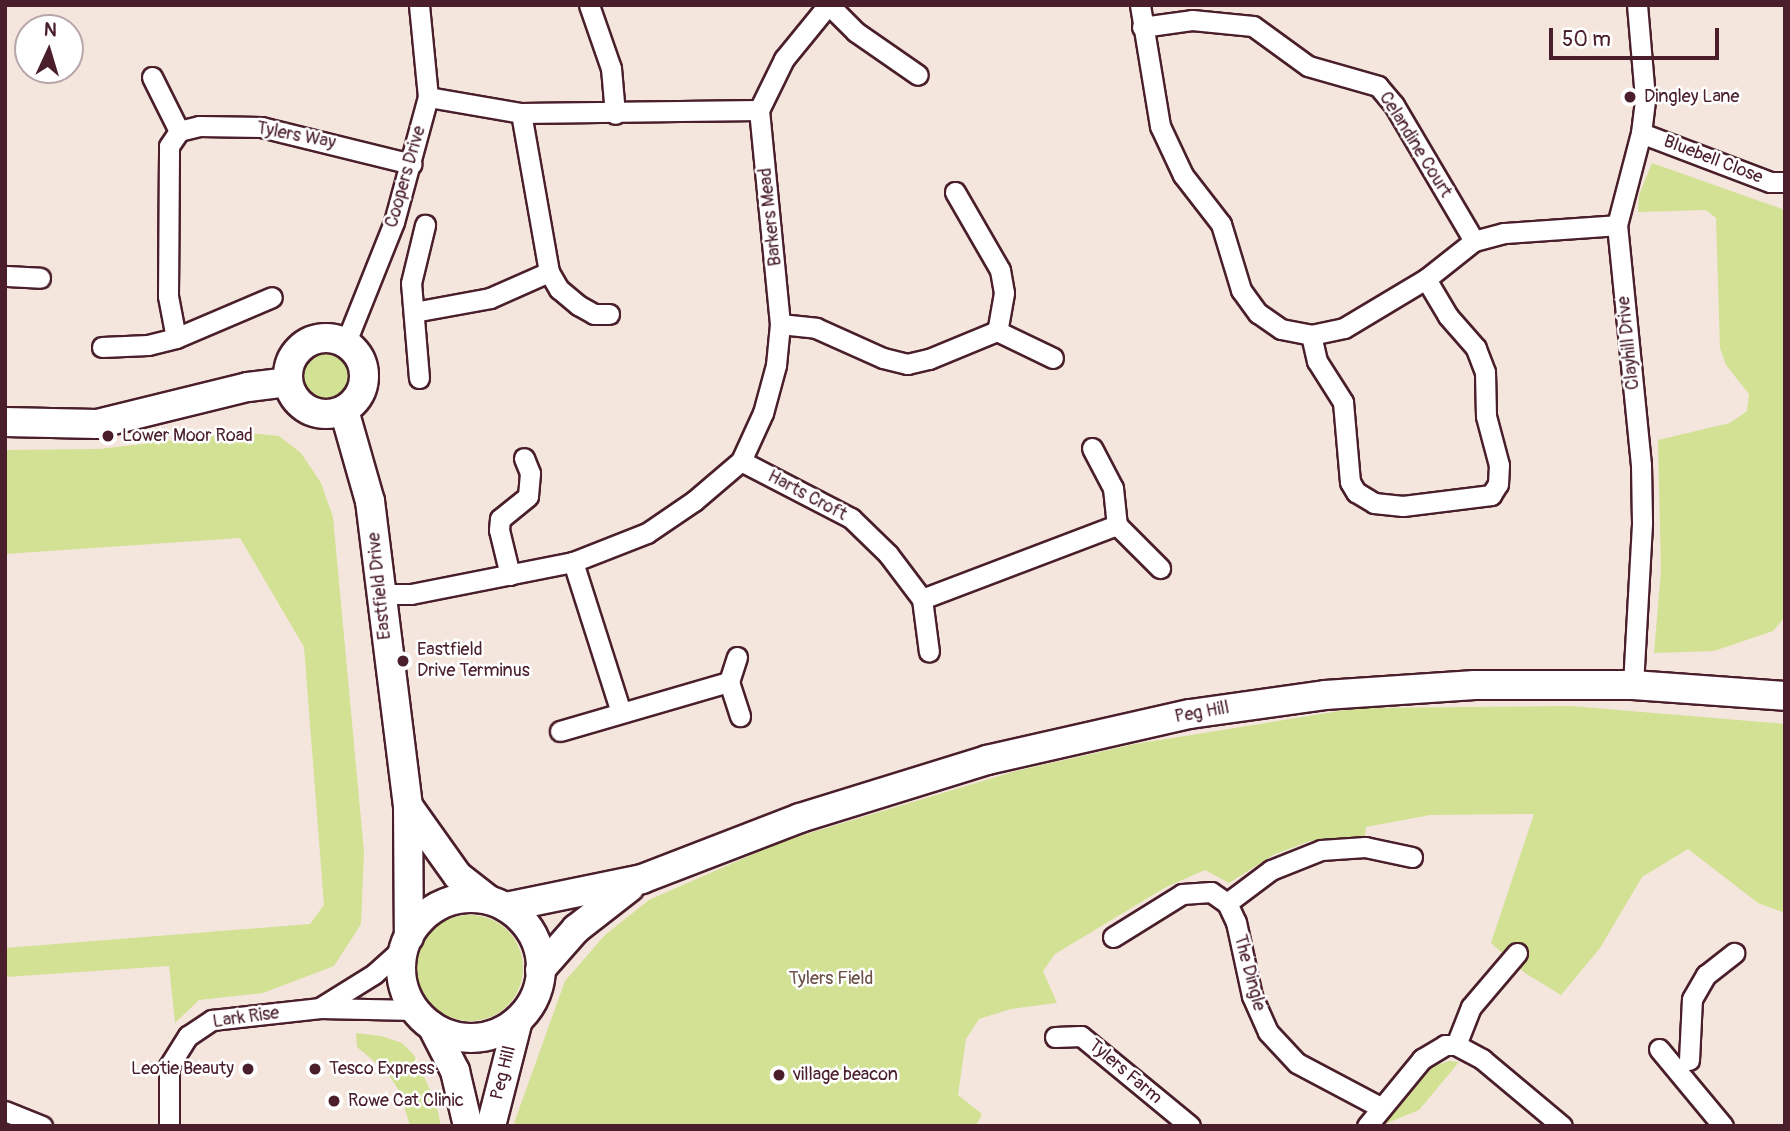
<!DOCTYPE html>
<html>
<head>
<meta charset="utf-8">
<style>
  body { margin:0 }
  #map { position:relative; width:1790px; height:1131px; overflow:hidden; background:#f4e6dc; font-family:Pangolin,sans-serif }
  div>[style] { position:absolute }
  .green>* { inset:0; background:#d2e194 }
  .round { border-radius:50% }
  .roads { filter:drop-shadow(2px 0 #4a1f2b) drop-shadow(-2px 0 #4a1f2b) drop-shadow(0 2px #4a1f2b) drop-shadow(0 -2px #4a1f2b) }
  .street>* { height:19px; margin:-9.5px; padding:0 9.5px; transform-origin:9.5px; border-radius:9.5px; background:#fff }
  .secondary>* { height:28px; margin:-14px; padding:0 14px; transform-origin:14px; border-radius:14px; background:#fff }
  .secondary>.ring { margin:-14px; padding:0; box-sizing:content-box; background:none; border:28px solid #fff; border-radius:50% }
  .dots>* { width:19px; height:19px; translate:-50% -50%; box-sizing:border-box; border:4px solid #fff; border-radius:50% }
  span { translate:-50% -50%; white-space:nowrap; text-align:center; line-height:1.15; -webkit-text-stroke:5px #fff; paint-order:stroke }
  .poi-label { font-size:18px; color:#4a1f2b }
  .left { translate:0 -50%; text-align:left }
  .right { translate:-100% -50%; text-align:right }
  .street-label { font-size:18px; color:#4a1f2b }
  .park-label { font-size:18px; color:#6c5045 }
  .frame { position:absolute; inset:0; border:7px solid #4a1f2b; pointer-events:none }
  .north { position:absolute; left:14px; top:14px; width:70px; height:70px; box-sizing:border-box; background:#fff; border:2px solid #b7a5aa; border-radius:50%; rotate:4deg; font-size:19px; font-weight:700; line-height:28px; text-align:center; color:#4a1f2b }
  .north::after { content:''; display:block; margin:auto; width:24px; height:32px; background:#4a1f2b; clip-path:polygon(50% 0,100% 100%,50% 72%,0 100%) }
  .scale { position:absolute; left:1549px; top:28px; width:170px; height:32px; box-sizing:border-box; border:4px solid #4a1f2b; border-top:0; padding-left:9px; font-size:21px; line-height:24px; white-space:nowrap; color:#4a1f2b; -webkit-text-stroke:5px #fff; paint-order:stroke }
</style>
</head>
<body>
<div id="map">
  <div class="green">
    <div style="clip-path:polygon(1652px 163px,1785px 210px,1785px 617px,1773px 631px,1714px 651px,1654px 653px,1661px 571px,1658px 440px,1730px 423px,1747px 411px,1749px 394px,1726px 365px,1720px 348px,1716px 218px,1706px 210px,1638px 212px,1639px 195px)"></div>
    <div class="round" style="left:302px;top:352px;width:48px;height:48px"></div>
    <div style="clip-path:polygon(239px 432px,279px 436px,301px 453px,321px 483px,333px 517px,364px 852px,361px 924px,334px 966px,263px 993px,199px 1000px,175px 1023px,169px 966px,5px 977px,5px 948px,310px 924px,324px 905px,304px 647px,240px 538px,5px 554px,5px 450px,100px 449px)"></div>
    <div style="clip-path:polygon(1570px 706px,1785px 724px,1785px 913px,1758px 903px,1688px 849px,1642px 877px,1600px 948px,1561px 995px,1525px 973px,1491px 943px,1534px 814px,1430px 815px,1366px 827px,1365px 837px,1310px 841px,1273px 855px,1229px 883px,1205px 870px,1166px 887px,1055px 954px,1043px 971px,1057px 1003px,1011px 1009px,979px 1019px,966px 1039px,958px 1095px,982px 1114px,976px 1126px,513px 1126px,565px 981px,605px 935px,649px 900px,783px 841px,1016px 771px,1135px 744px,1358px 708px)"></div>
    <div class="round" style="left:417px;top:915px;width:106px;height:106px"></div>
    <div style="clip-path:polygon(356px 1033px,381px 1036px,402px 1043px,414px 1055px,436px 1103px,441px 1126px,410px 1126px,400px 1092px,387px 1072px,357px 1047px)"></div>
    <div style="clip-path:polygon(1449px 1061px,1459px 1062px,1419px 1110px,1380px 1126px,1416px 1081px,1431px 1067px)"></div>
  </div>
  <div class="roads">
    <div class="street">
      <div style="left:589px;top:5px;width:67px;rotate:70.8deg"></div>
      <div style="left:611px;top:68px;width:46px;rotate:85deg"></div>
      <div style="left:829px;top:5px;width:38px;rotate:45deg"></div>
      <div style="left:856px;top:32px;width:75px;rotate:34.7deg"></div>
      <div style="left:1140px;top:5px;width:123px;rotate:80.6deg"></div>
      <div style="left:1160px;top:126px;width:54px;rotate:64.9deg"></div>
      <div style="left:1183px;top:175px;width:62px;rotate:52.2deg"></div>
      <div style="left:1221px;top:224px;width:69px;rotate:73.1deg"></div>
      <div style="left:1241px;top:290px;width:29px;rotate:54deg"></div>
      <div style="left:1258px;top:313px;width:28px;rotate:35deg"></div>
      <div style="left:1281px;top:329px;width:31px;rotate:11deg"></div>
      <div style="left:1311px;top:335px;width:34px;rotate:-12deg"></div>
      <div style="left:1344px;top:328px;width:96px;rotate:-30.9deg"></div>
      <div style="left:1426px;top:279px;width:61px;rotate:-38.4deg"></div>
      <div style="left:1474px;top:241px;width:31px;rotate:-15deg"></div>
      <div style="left:1504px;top:233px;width:113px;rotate:-4deg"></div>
      <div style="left:1142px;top:27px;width:50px;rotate:-8deg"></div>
      <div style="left:1192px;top:20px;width:61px;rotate:5.6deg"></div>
      <div style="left:1253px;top:26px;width:68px;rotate:36deg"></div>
      <div style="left:1308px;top:66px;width:73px;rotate:15.9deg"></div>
      <div style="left:1378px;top:86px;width:25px;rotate:50deg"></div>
      <div style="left:1394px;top:105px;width:158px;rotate:59.5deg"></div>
      <div style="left:152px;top:77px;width:60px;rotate:63.4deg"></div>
      <div style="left:759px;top:110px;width:57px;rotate:-63.9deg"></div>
      <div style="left:784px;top:59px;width:70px;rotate:-50.8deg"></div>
      <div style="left:521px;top:113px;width:161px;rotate:80deg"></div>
      <div style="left:549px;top:272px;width:20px;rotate:60deg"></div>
      <div style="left:559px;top:289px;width:25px;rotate:40deg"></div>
      <div style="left:578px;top:305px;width:18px;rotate:29deg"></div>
      <div style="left:594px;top:314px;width:15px"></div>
      <div style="left:1641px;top:133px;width:138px;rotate:20.8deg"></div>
      <div style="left:1770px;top:182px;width:15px"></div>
      <div style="left:955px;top:192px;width:90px;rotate:60deg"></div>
      <div style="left:1000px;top:270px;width:23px;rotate:80deg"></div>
      <div style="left:1004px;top:293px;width:39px;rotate:100deg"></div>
      <div style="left:997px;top:331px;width:62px;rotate:25.7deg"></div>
      <div style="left:5px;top:276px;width:35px;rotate:3deg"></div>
      <div style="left:414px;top:312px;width:77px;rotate:-10.4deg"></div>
      <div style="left:490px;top:298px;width:64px;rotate:-23.8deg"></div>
      <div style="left:780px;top:324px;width:36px;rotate:6deg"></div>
      <div style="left:816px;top:328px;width:73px;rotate:24.1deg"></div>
      <div style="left:883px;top:358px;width:25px;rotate:14deg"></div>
      <div style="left:907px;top:364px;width:23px;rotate:-13deg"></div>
      <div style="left:929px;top:359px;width:74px;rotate:-22.4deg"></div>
      <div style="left:1311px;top:335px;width:27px;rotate:77deg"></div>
      <div style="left:1317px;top:361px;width:49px;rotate:57.6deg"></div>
      <div style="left:1343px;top:402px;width:80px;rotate:85deg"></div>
      <div style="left:1350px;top:482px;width:12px;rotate:59deg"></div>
      <div style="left:1356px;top:492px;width:21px;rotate:31deg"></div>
      <div style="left:1374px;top:503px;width:29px;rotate:6deg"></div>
      <div style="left:1403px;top:506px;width:89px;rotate:-7.1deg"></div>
      <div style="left:1491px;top:495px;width:13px;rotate:-58deg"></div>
      <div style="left:1498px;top:484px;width:19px;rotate:-87deg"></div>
      <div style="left:1499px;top:465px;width:51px;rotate:-104.9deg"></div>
      <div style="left:1486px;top:416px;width:44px;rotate:-91.3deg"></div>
      <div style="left:1485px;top:372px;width:26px;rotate:-111deg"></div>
      <div style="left:1476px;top:348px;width:43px;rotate:-131.2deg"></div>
      <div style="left:1448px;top:316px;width:43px;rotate:-120.7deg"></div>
      <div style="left:176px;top:338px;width:43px;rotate:-100.8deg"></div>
      <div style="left:168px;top:296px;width:150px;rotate:-89.6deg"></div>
      <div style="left:169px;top:146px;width:18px;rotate:-56deg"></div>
      <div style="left:179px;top:131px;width:21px;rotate:-14deg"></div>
      <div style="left:199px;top:126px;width:62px;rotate:0.9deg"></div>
      <div style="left:261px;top:127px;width:155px;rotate:13.8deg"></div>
      <div style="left:346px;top:342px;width:129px;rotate:-68.2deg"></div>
      <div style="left:394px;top:222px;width:130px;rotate:-74.8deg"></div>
      <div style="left:428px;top:97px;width:92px;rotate:-95.6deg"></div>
      <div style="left:102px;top:347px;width:46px;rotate:-2.5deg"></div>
      <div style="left:148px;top:345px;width:29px;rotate:-14deg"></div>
      <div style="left:176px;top:338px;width:104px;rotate:-23.1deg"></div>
      <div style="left:419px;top:378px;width:95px;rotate:-94.8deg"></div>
      <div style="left:411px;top:283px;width:60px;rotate:-76.4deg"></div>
      <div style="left:1092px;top:448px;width:45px;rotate:62.3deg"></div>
      <div style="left:1113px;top:488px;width:37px;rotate:84deg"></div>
      <div style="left:1117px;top:525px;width:61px;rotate:45deg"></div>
      <div style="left:741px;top:461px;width:124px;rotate:27.4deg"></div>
      <div style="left:851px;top:518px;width:52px;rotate:44.2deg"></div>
      <div style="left:888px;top:554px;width:56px;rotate:52.9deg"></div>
      <div style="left:922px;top:599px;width:53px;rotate:82.5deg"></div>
      <div style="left:573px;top:562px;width:157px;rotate:72.3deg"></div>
      <div style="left:510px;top:575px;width:46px;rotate:-103.7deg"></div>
      <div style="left:499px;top:530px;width:11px;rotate:-85deg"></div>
      <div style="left:500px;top:519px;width:36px;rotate:-39deg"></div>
      <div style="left:528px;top:496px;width:23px;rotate:-85deg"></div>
      <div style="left:530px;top:473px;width:16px;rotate:-112deg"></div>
      <div style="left:381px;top:594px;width:30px"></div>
      <div style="left:411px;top:594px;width:165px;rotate:-11.2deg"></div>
      <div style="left:573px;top:562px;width:79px;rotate:-21.4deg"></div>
      <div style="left:647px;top:533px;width:57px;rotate:-34.2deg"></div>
      <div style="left:694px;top:501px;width:62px;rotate:-40.4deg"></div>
      <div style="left:741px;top:461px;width:53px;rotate:-65.4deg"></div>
      <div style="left:763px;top:413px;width:50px;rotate:-74.8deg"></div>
      <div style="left:776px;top:365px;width:41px;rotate:-84.4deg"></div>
      <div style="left:780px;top:324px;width:215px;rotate:-95.6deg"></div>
      <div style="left:759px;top:110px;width:238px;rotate:179.3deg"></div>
      <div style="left:521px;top:113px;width:94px;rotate:-170.2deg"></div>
      <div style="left:922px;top:599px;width:209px;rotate:-20.8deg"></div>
      <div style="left:737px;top:657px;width:26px;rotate:108deg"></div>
      <div style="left:729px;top:682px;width:36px;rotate:72deg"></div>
      <div style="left:1633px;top:685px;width:163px;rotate:-86.8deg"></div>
      <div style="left:1642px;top:522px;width:57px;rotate:-91deg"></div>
      <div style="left:1641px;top:465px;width:241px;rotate:-95.7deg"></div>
      <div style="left:1617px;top:225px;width:95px;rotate:-75.4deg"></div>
      <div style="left:1641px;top:133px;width:35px;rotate:-83deg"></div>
      <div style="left:1645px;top:98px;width:93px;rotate:-94.9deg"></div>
      <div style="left:560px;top:731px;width:176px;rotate:-16.2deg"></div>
      <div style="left:1227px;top:903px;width:55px;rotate:-36.9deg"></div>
      <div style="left:1271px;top:870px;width:54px;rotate:-21.8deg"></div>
      <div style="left:1321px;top:850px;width:44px;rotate:-3.9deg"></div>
      <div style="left:1365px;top:847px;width:48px;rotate:12deg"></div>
      <div style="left:1113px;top:937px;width:81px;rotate:-31.9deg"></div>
      <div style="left:1182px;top:894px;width:29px;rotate:-4deg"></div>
      <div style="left:1211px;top:892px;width:19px;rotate:35deg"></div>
      <div style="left:1227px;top:903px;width:21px;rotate:65deg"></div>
      <div style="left:1236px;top:922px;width:76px;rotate:77.8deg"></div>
      <div style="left:1252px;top:996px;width:39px;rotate:66deg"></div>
      <div style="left:1268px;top:1032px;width:42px;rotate:46.9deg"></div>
      <div style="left:1297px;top:1063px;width:94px;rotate:27.9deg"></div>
      <div style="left:321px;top:1007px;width:62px;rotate:-31.9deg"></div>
      <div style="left:374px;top:974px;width:40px;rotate:-42deg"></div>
      <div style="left:1055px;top:1037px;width:26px;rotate:-2deg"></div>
      <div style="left:1081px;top:1036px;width:141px;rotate:39.5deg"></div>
      <div style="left:1456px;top:1045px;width:41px;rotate:-68.5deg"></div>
      <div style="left:1471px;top:1007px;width:71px;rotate:-49.6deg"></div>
      <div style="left:1659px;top:1049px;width:100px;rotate:50.3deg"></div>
      <div style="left:1689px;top:1060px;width:61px;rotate:-87.2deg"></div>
      <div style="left:1692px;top:999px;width:28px;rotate:-60deg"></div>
      <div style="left:1706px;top:975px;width:36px;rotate:-38deg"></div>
      <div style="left:5px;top:1111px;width:40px;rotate:22deg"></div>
      <div style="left:169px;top:1126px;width:60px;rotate:-90deg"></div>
      <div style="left:169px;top:1066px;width:36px;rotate:-58deg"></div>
      <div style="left:188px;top:1036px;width:29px;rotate:-34deg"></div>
      <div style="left:212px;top:1020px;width:109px;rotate:-6.3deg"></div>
      <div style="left:320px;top:1008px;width:95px;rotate:1.2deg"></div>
      <div style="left:1367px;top:1126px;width:87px;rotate:-50.6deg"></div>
      <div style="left:1422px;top:1059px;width:27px;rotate:-31deg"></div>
      <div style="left:1445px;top:1045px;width:11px"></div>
      <div style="left:1456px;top:1045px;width:30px;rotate:28deg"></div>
      <div style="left:1482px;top:1059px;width:104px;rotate:39.9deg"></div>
    </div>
    <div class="secondary">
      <div class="ring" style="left:288px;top:338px;width:48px;height:48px"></div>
      <div style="left:344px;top:410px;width:95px;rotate:74.1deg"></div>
      <div style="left:370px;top:501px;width:307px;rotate:82.9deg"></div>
      <div style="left:408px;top:806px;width:131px;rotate:89.6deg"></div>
      <div style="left:5px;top:422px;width:92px;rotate:1.2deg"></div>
      <div style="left:97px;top:424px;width:155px;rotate:-13.8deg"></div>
      <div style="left:248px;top:387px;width:40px;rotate:-7.1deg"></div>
      <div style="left:408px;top:806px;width:86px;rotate:54.5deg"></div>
      <div style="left:458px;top:876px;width:37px;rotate:38deg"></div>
      <div class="ring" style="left:401px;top:898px;width:112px;height:112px"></div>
      <div style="left:506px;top:907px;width:139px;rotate:-11.6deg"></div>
      <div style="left:642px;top:879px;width:169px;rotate:-21.1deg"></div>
      <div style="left:800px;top:818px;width:196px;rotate:-17.2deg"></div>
      <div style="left:987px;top:760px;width:208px;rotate:-12.8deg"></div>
      <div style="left:1190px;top:714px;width:136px;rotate:-8deg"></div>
      <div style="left:1325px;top:695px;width:150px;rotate:-3.8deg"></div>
      <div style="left:1475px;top:685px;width:158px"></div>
      <div style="left:1633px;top:685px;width:152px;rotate:4.1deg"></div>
      <div style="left:540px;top:970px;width:55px;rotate:-48.7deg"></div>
      <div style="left:576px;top:929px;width:68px;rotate:-37.9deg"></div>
      <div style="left:432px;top:1026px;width:51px;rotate:62.9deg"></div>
      <div style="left:455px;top:1071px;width:57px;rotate:76.7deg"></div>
      <div style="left:491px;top:1126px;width:109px;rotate:-75.7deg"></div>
    </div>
  </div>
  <div class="dots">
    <div style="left:1630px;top:97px;background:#4a1f2b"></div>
    <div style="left:108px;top:436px;background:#4a1f2b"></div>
    <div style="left:403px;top:661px;background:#4a1f2b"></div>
    <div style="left:248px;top:1069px;background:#4a1f2b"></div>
    <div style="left:315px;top:1069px;background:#4a1f2b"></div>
    <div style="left:779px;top:1075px;background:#4a1f2b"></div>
    <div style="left:334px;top:1101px;background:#4a1f2b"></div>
  </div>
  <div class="poi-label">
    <span class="left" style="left:1644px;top:97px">Dingley Lane</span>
    <span class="left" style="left:122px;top:436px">Lower Moor Road</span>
    <span class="left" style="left:417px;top:661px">Eastfield<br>Drive Terminus</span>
    <span class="right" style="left:234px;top:1069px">Leotie Beauty</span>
    <span class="left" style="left:329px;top:1069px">Tesco Express</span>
    <span class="left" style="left:793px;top:1075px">village beacon</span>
    <span class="left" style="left:348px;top:1101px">Rowe Cat Clinic</span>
  </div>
  <div class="street-label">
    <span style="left:296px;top:136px;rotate:11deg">Tylers Way</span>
    <span style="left:1415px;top:145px;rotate:58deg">Celandine Court</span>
    <span style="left:1713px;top:160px;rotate:21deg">Bluebell Close</span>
    <span style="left:406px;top:177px;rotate:-74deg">Coopers Drive</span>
    <span style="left:771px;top:217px;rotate:-96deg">Barkers Mead</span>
    <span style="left:1629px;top:343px;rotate:-96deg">Clayhill Drive</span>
    <span style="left:807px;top:496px;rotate:28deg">Harts Croft</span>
    <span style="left:380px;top:586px;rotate:-96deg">Eastfield Drive</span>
    <span style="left:1202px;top:713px;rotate:-10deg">Peg Hill</span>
    <span style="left:1249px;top:973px;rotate:75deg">The Dingle</span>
    <span style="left:246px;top:1018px;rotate:-8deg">Lark Rise</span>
    <span style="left:1125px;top:1072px;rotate:40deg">Tylers Farm</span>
    <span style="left:504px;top:1073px;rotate:-76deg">Peg Hill</span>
  </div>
  <div class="park-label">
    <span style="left:831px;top:979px">Tylers Field</span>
  </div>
  <div class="frame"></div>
  <div class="north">N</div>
  <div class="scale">50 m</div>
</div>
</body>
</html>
